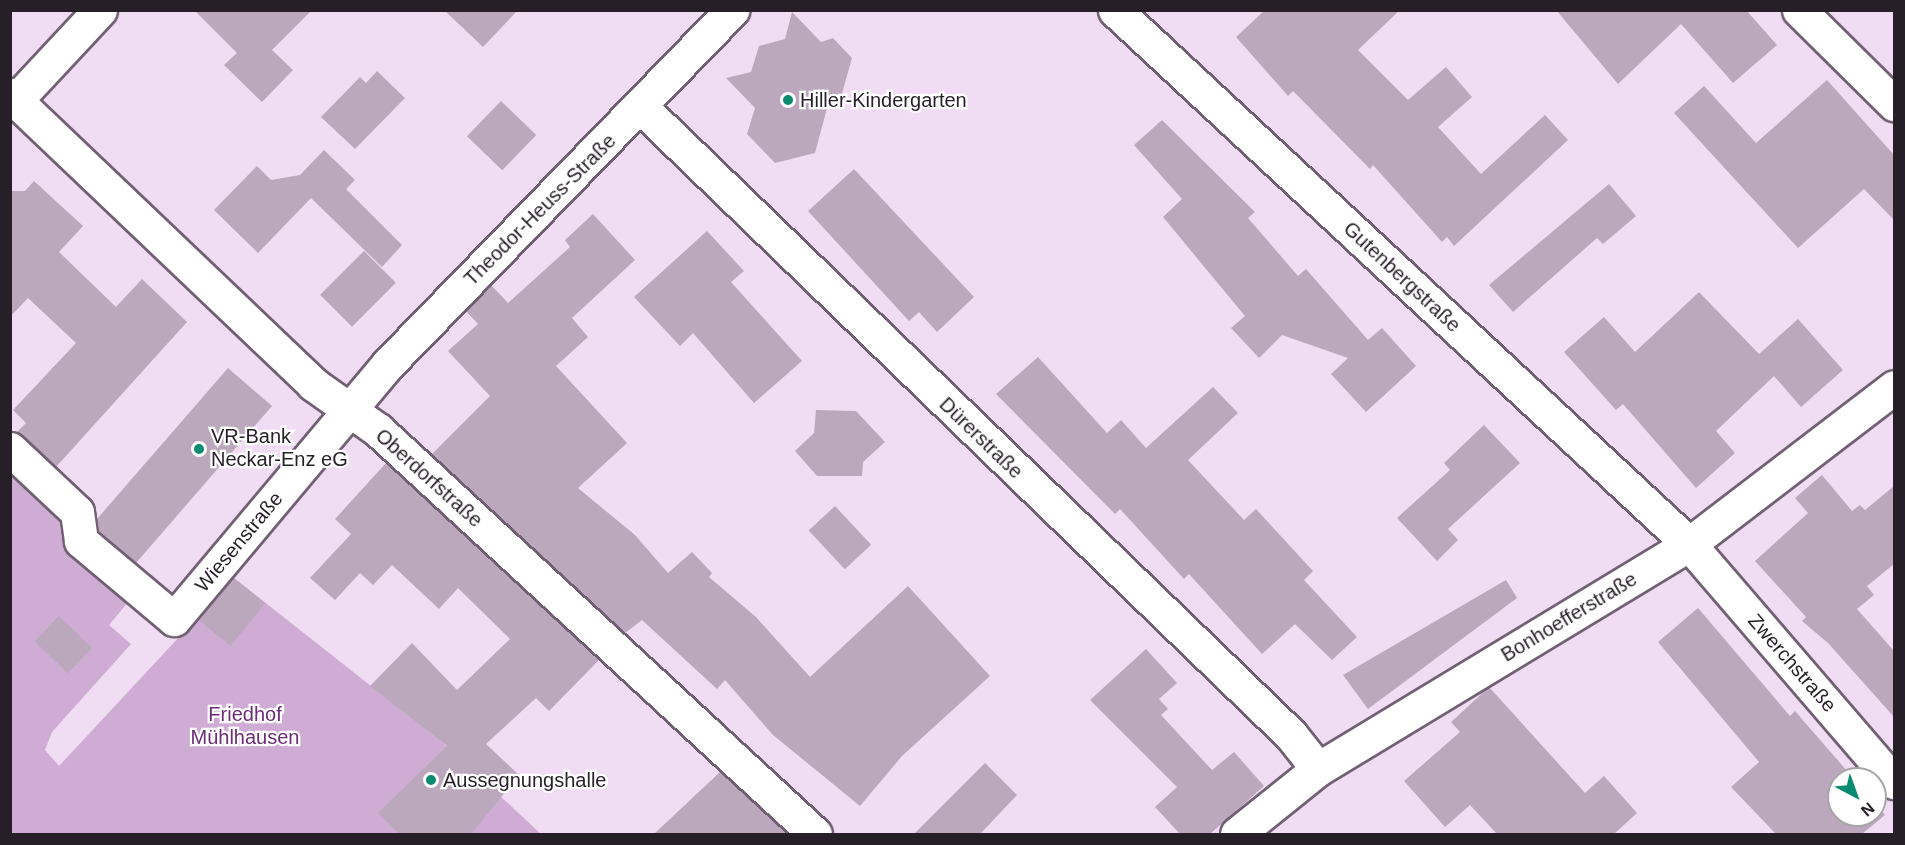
<!DOCTYPE html>
<html>
<head>
<meta charset="utf-8">
<style>
  body { margin:0 }
  #map { position:relative; width:1905px; height:845px; overflow:hidden; background:#f1ddf3; font-family:Arial,sans-serif }
  div>[style] { position:absolute }
  .green>* { inset:0; background:#cfacd4 }
  .building>* { inset:0; background:#bba8bd; transform-origin:0 0 }
  .roads { filter:drop-shadow(2px 0 #716073) drop-shadow(-2px 0 #716073) drop-shadow(0 2px #716073) drop-shadow(0 -2px #716073) }
  .minor>* { height:33px; margin:-16.5px; padding:0 16.5px; transform-origin:16.5px; border-radius:16.5px; background:#fff }
  .dots>* { width:16px; height:16px; translate:-50% -50%; box-sizing:border-box; border:3px solid #fff; border-radius:50% }
  span { translate:-50% -50%; white-space:nowrap; text-align:center; line-height:1.15; -webkit-text-stroke:4.5px #fff; paint-order:stroke }
  .poi-label { font-size:20px; color:#261f27 }
  .left { translate:0 -50%; text-align:left }
  .street-label { font-size:20px; color:#261f27 }
  .park-label { font-size:20px; color:#6c2c76 }
  .frame { position:absolute; inset:0; border:12px solid #261f27; pointer-events:none }
  .north { position:absolute; left:1827px; top:767px; width:60px; height:60px; box-sizing:border-box; background:#fff; border:2px solid #a8a5a9; border-radius:50%; rotate:139deg; font-size:16px; font-weight:700; line-height:24px; text-align:center; color:#261f27 }
  .north::after { content:''; display:block; margin:auto; width:21px; height:27px; background:#088b6f; clip-path:polygon(50% 0,100% 100%,50% 72%,0 100%) }
</style>
</head>
<body>
<div id="map">
  <div class="green">
    <div style="clip-path:polygon(10px 463px,58px 507px,130px 600px,109px 625px,131px 644px,52px 732px,45px 750px,59px 766px,234px 578px,442px 742px,541px 834px,11px 834px)"></div>
  </div>
  <div class="building">
    <div style="clip-path:polygon(194px 10px,312px 10px,272px 50px,293px 70px,262px 102px,224px 65px,237px 53px)"></div>
    <div style="clip-path:polygon(444px 10px,518px 10px,483px 47px)"></div>
    <div style="clip-path:polygon(1265px 10px,1400px 10px,1358px 50px,1408px 100px,1446px 67px,1472px 97px,1438px 127px,1481px 174px,1545px 115px,1568px 140px,1454px 246px,1447px 237px,1442px 242px,1373px 165px,1370px 169px,1293px 91px,1288px 96px,1236px 37px)"></div>
    <div style="clip-path:polygon(1556px 10px,1746px 10px,1777px 45px,1733px 83px,1681px 24px,1618px 84px)"></div>
    <div style="clip-path:polygon(792px 12px,821px 42px,833px 38px,852px 58px,841px 97px,829px 101px,815px 153px,775px 163px,747px 134px,755px 108px,726px 78px,751px 72px,759px 46px,785px 39px)"></div>
    <div style="clip-path:polygon(377px 71px,405px 98px,355px 149px,321px 117px,360px 77px,366px 83px)"></div>
    <div style="clip-path:polygon(1827px 80px,1894px 155px,1894px 220px,1864px 189px,1798px 248px,1674px 113px,1704px 86px,1756px 143px)"></div>
    <div style="left:501px;top:101px;width:49px;height:49px;rotate:44deg"></div>
    <div style="clip-path:polygon(1162px 120px,1255px 212px,1248px 218px,1298px 276px,1306px 269px,1368px 340px,1382px 328px,1416px 366px,1366px 412px,1331px 374px,1348px 358px,1282px 335px,1259px 358px,1231px 328px,1245px 316px,1163px 217px,1182px 199px,1134px 145px)"></div>
    <div style="clip-path:polygon(324px 150px,355px 180px,346px 189px,402px 245px,382px 267px,311px 198px,258px 253px,214px 210px,257px 166px,271px 180px,300px 175px)"></div>
    <div style="clip-path:polygon(854px 169px,974px 297px,937px 332px,919px 312px,909px 321px,808px 211px)"></div>
    <div style="clip-path:polygon(34px 181px,83px 226px,59px 252px,116px 307px,142px 279px,187px 322px,56px 467px,17px 432px,26px 423px,13px 410px,76px 343px,28px 298px,10px 317px,11px 191px,25px 191px)"></div>
    <div style="clip-path:polygon(1609px 184px,1636px 216px,1603px 244px,1597px 238px,1513px 312px,1489px 285px)"></div>
    <div style="clip-path:polygon(593px 214px,635px 260px,572px 318px,588px 337px,556px 366px,627px 443px,578px 488px,635px 535px,668px 573px,692px 552px,712px 573px,709px 577px,756px 617px,810px 677px,908px 586px,990px 676px,902px 756px,860px 806px,773px 735px,725px 680px,717px 689px,642px 620px,625px 633px,432px 454px,490px 396px,448px 351px,478px 324px,466px 311px,491px 285px,508px 303px,570px 247px,565px 240px)"></div>
    <div style="clip-path:polygon(707px 231px,744px 271px,731px 282px,802px 361px,754px 403px,693px 333px,680px 346px,634px 297px)"></div>
    <div style="left:364px;top:251px;width:45px;height:62px;rotate:45deg"></div>
    <div style="clip-path:polygon(1699px 292px,1759px 354px,1798px 319px,1843px 370px,1801px 407px,1774px 376px,1716px 431px,1735px 453px,1696px 488px,1623px 404px,1616px 410px,1564px 352px,1604px 317px,1635px 352px)"></div>
    <div style="clip-path:polygon(1038px 357px,1107px 433px,1121px 420px,1146px 448px,1213px 387px,1238px 413px,1188px 460px,1244px 520px,1256px 509px,1313px 571px,1304px 580px,1357px 637px,1332px 660px,1295px 624px,1262px 654px,1189px 574px,1184px 579px,1120px 509px,1115px 514px,996px 394px)"></div>
    <div style="clip-path:polygon(228px 368px,272px 406px,136px 563px,99px 531px,97px 519px)"></div>
    <div style="clip-path:polygon(816px 410px,856px 411px,885px 442px,863px 462px,862px 476px,817px 476px,795px 451px,814px 433px)"></div>
    <div style="clip-path:polygon(1484px 425px,1520px 463px,1448px 529px,1458px 540px,1437px 561px,1397px 518px,1450px 470px,1444px 463px)"></div>
    <div style="clip-path:polygon(386px 463px,599px 660px,549px 711px,536px 698px,486px 744px,519px 775px,471px 834px,399px 834px,378px 813px,447px 746px,370px 686px,412px 643px,457px 690px,510px 639px,458px 588px,439px 609px,392px 565px,373px 585px,360px 573px,335px 600px,310px 578px,351px 534px,335px 519px)"></div>
    <div style="clip-path:polygon(1822px 475px,1852px 511px,1860px 505px,1865px 510px,1894px 486px,1894px 564px,1867px 586px,1874px 595px,1857px 609px,1894px 651px,1894px 717px,1828px 643px,1802px 621px,1806px 617px,1755px 561px,1808px 513px,1795px 498px)"></div>
    <div style="left:835px;top:506px;width:53px;height:36px;rotate:47deg"></div>
    <div style="left:234px;top:578px;width:40px;height:55px;rotate:39deg"></div>
    <div style="clip-path:polygon(1506px 580px,1517px 598px,1368px 709px,1343px 675px)"></div>
    <div style="clip-path:polygon(1698px 608px,1790px 716px,1795px 711px,1854px 779px,1839px 779px,1839px 815px,1875px 815px,1875px 803px,1885px 815px,1862px 834px,1776px 834px,1731px 787px,1759px 762px,1658px 642px)"></div>
    <div style="left:59px;top:616px;width:46px;height:35px;rotate:44deg"></div>
    <div style="clip-path:polygon(1146px 649px,1177px 683px,1159px 699px,1168px 709px,1161px 715px,1212px 770px,1234px 752px,1264px 786px,1210px 834px,1180px 834px,1155px 807px,1177px 787px,1090px 700px)"></div>
    <div style="clip-path:polygon(1489px 687px,1585px 793px,1604px 776px,1637px 813px,1614px 834px,1497px 834px,1470px 805px,1445px 827px,1404px 781px,1460px 732px,1451px 722px)"></div>
    <div style="clip-path:polygon(985px 763px,1017px 795px,980px 834px,914px 834px)"></div>
    <div style="clip-path:polygon(720px 772px,788px 834px,654px 834px)"></div>
  </div>
  <div class="roads">
    <div class="minor">
      <div style="left:1115px;top:10px;width:784px;rotate:42.93deg"></div>
      <div style="left:1689px;top:544px;width:314px;rotate:49.3deg"></div>
      <div style="left:1799px;top:10px;width:134px;rotate:44.7deg"></div>
      <div style="left:10px;top:95px;width:419px;rotate:43.6deg"></div>
      <div style="left:313px;top:384px;width:80px;rotate:35.3deg"></div>
      <div style="left:378px;top:430px;width:595px;rotate:42.75deg"></div>
      <div style="left:16px;top:100px;width:123px;rotate:-47deg"></div>
      <div style="left:642px;top:108px;width:902px;rotate:44.01deg"></div>
      <div style="left:1291px;top:735px;width:43px;rotate:51.5deg"></div>
      <div style="left:10px;top:449px;width:92px;rotate:43.2deg"></div>
      <div style="left:77px;top:512px;width:29px;rotate:82deg"></div>
      <div style="left:81px;top:541px;width:121px;rotate:40deg"></div>
      <div style="left:174px;top:619px;width:333px;rotate:-50deg"></div>
      <div style="left:388px;top:364px;width:494px;rotate:-45.8deg"></div>
      <div style="left:1237px;top:834px;width:104px;rotate:-38.7deg"></div>
      <div style="left:1318px;top:769px;width:434px;rotate:-31.2deg"></div>
      <div style="left:1689px;top:544px;width:258px;rotate:-37.4deg"></div>
    </div>
  </div>
  <div class="dots">
    <div style="left:788px;top:100px;background:#088b6f"></div>
    <div style="left:199px;top:449px;background:#088b6f"></div>
    <div style="left:431px;top:780px;background:#088b6f"></div>
  </div>
  <div class="poi-label">
    <span class="left" style="left:800px;top:100px">Hiller-Kindergarten</span>
    <span class="left" style="left:211px;top:448px">VR-Bank<br>Neckar-Enz eG</span>
    <span class="left" style="left:443px;top:780px">Aussegnungshalle</span>
  </div>
  <div class="street-label">
    <span style="left:540px;top:210px;rotate:-45deg">Theodor-Heuss-Straße</span>
    <span style="left:1402px;top:277px;rotate:43deg">Gutenbergstraße</span>
    <span style="left:981px;top:438px;rotate:44deg">Dürerstraße</span>
    <span style="left:429px;top:478px;rotate:42deg">Oberdorfstraße</span>
    <span style="left:239px;top:542px;rotate:-50deg">Wiesenstraße</span>
    <span style="left:1569px;top:617px;rotate:-31deg">Bonhoefferstraße</span>
    <span style="left:1792px;top:663px;rotate:49deg">Zwerchstraße</span>
  </div>
  <div class="park-label">
    <span style="left:245px;top:726px">Friedhof<br>Mühlhausen</span>
  </div>
  <div class="frame"></div>
  <div class="north">N</div>
</div>
</body>
</html>
